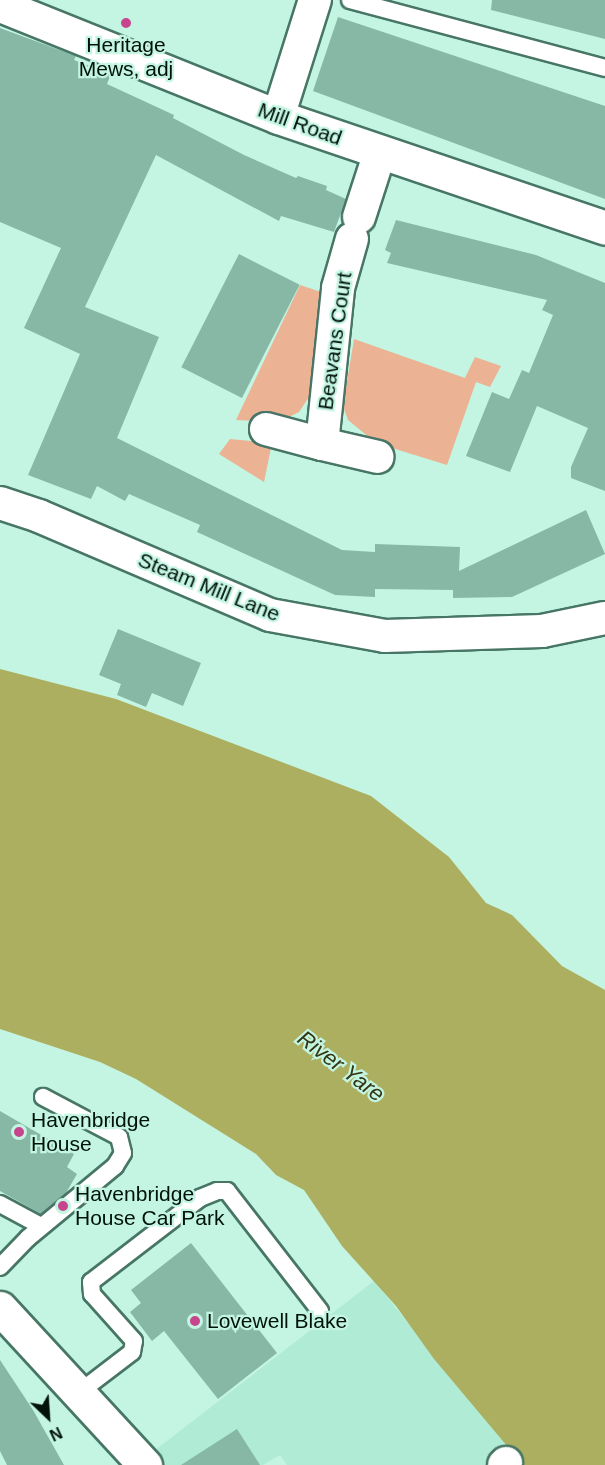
<!DOCTYPE html>
<html>
<head>
<meta charset="utf-8">
<style>
  body { margin:0 }
  #map { position:relative; width:605px; height:1465px; overflow:hidden; background:#c3f5e2; font-family:Arial,sans-serif }
  div>[style] { position:absolute }
  .built>* { inset:0; background:#afebd5 }
  .green>* { inset:0; background:#ebb293 }
  .water>* { inset:0; background:#adaf60 }
  .building>* { inset:0; background:#87b8a6; transform-origin:0 0 }
  .roads { filter:drop-shadow(2px 0 #487666) drop-shadow(-2px 0 #487666) drop-shadow(0 2px #487666) drop-shadow(0 -2px #487666) }
  .service>* { height:16px; margin:-8px; padding:0 8px; transform-origin:8px; border-radius:8px; background:#fff }
  .minor>* { height:32px; margin:-16px; padding:0 16px; transform-origin:16px; border-radius:16px; background:#fff }
  .tertiary>* { height:33px; margin:-16.5px; padding:0 16.5px; transform-origin:16.5px; border-radius:16.5px; background:#fff }
  .secondary>* { height:33px; margin:-16.5px; padding:0 16.5px; transform-origin:16.5px; border-radius:16.5px; background:#fff }
  .dots>* { width:16px; height:16px; translate:-50% -50%; box-sizing:border-box; border:3px solid #c3f5e2; border-radius:50% }
  span { translate:-50% -50%; white-space:nowrap; text-align:center; line-height:1.15; -webkit-text-stroke:4.5px #c3f5e2; paint-order:stroke }
  .poi-label { font-size:21px; color:#01120c }
  .left { translate:0 -50%; text-align:left }
  .street-label { font-size:21px; color:#01120c }
  .water-label { font-size:22px; color:#333411; font-style:italic }
  .north { position:absolute; left:18px; top:1387px; width:60px; height:60px; -webkit-text-stroke:4px #c3f5e2; paint-order:stroke; rotate:155deg; font-size:16px; font-weight:700; line-height:24px; text-align:center; color:#01120c }
  .north::after { content:''; display:block; margin:auto; width:21px; height:27px; background:#01120c; clip-path:polygon(50% 0,100% 100%,50% 72%,0 100%) }
</style>
</head>
<body>
<div id="map">
  <div class="built">
    <div style="clip-path:polygon(374px 1281px,523px 1465px,287px 1465px,280px 1455px,263px 1465px,160px 1465px,150px 1454px)"></div>
  </div>
  <div class="green">
    <div style="clip-path:polygon(300px 285px,324px 293px,309px 397px,299px 412px,279px 422px,236px 420px)"></div>
    <div style="clip-path:polygon(354px 339px,465px 378px,475px 357px,501px 366px,490px 387px,476px 382px,447px 465px,376px 443px,348px 420px,343px 406px)"></div>
    <div style="clip-path:polygon(230px 439px,272px 443px,264px 482px,219px 454px)"></div>
  </div>
  <div class="water">
    <div style="clip-path:polygon(0 669px,116px 699px,371px 796px,449px 857px,486px 903px,512px 915px,562px 966px,605px 990px,605px 1465px,523px 1465px,434px 1359px,396px 1306px,342px 1246px,304px 1190px,276px 1175px,256px 1154px,136px 1079px,100px 1062px,0 1029px)"></div>
  </div>
  <div class="building">
    <div style="clip-path:polygon(492px 0,605px 0,605px 39px,491px 10px)"></div>
    <div style="clip-path:polygon(338px 17px,605px 106px,605px 199px,313px 91px)"></div>
    <div style="clip-path:polygon(0 28px,76px 56px,74px 60px,111px 74px,107px 84px,174px 115px,173px 118px,244px 155px,296px 178px,298px 176px,327px 186px,326px 190px,346px 199px,334px 232px,281px 216px,279px 221px,156px 155px,85px 307px,159px 337px,117px 438px,342px 550px,375px 552px,375px 544px,460px 547px,459px 571px,586px 510px,605px 554px,512px 597px,453px 598px,453px 590px,375px 589px,375px 597px,335px 595px,197px 532px,200px 525px,129px 494px,125px 501px,97px 486px,91px 499px,28px 475px,80px 354px,24px 328px,61px 248px,0 222px)"></div>
    <div style="clip-path:polygon(396px 220px,536px 255px,605px 283px,605px 491px,571px 478px,571px 467px,588px 428px,537px 406px,510px 472px,466px 456px,492px 392px,509px 399px,522px 370px,529px 373px,553px 315px,542px 310px,547px 300px,387px 263px,391px 253px,385px 250px)"></div>
    <div style="left:239px;top:254px;width:68px;height:127px;rotate:27deg"></div>
    <div style="clip-path:polygon(118px 629px,201px 663px,183px 706px,152px 693px,146px 707px,117px 695px,121px 684px,99px 675px)"></div>
    <div style="clip-path:polygon(0 1111px,74px 1154px,67px 1167px,77px 1174px,66px 1193px,41px 1214px,0 1191px)"></div>
    <div style="clip-path:polygon(191px 1243px,277px 1353px,218px 1399px,164px 1331px,152px 1341px,130px 1312px,141px 1303px,131px 1290px)"></div>
    <div style="clip-path:polygon(0 1360px,33px 1410px,64px 1465px,7px 1465px,0 1451px)"></div>
    <div style="clip-path:polygon(237px 1429px,260px 1465px,181px 1465px)"></div>
  </div>
  <div class="roads">
    <div class="service">
      <div style="left:350px;top:0;width:264px;rotate:14.9deg"></div>
      <div style="left:0;top:1204px;width:47px;rotate:28.2deg"></div>
      <div style="left:0;top:1267px;width:40px;rotate:-46deg"></div>
      <div style="left:28px;top:1238px;width:113px;rotate:-39.6deg"></div>
      <div style="left:115px;top:1166px;width:15px;rotate:-58deg"></div>
      <div style="left:123px;top:1153px;width:16px;rotate:-104deg"></div>
      <div style="left:119px;top:1137px;width:86px;rotate:-152.2deg"></div>
      <div style="left:81px;top:1391px;width:64px;rotate:-37.4deg"></div>
      <div style="left:132px;top:1352px;width:11px;rotate:-80deg"></div>
      <div style="left:134px;top:1341px;width:63px;rotate:-131.8deg"></div>
      <div style="left:92px;top:1294px;width:12px;rotate:-95deg"></div>
      <div style="left:91px;top:1282px;width:138px;rotate:-37.6deg"></div>
      <div style="left:200px;top:1198px;width:18px;rotate:-22deg"></div>
      <div style="left:217px;top:1191px;width:10px"></div>
      <div style="left:227px;top:1191px;width:152px;rotate:52.2deg"></div>
    </div>
    <div class="minor">
      <div style="left:278px;top:117px;width:123px;rotate:-72.5deg"></div>
      <div style="left:359px;top:217px;width:68px;rotate:-72.1deg"></div>
      <div style="left:266px;top:429px;width:58px;rotate:15deg"></div>
      <div style="left:322px;top:444px;width:157px;rotate:-84.1deg"></div>
      <div style="left:338px;top:288px;width:51px;rotate:-74.1deg"></div>
      <div style="left:322px;top:444px;width:57px;rotate:13.1deg"></div>
      <div style="left:0;top:503px;width:41px;rotate:18.4deg"></div>
      <div style="left:39px;top:516px;width:251px;rotate:23.2deg"></div>
      <div style="left:270px;top:615px;width:117px;rotate:10.3deg"></div>
      <div style="left:385px;top:636px;width:157px;rotate:-1.8deg"></div>
      <div style="left:542px;top:631px;width:64px;rotate:-11.7deg"></div>
      <div style="left:504px;top:1465px;width:3px;rotate:-45deg"></div>
    </div>
    <div class="tertiary">
      <div style="left:0;top:5px;width:300px;rotate:21.9deg"></div>
      <div style="left:278px;top:117px;width:345px;rotate:18.7deg"></div>
    </div>
    <div class="secondary">
      <div style="left:0;top:1308px;width:214px;rotate:47.3deg"></div>
    </div>
  </div>
  <div class="dots">
    <div style="left:126px;top:23px;background:#c7458c"></div>
    <div style="left:19px;top:1132px;background:#c7458c"></div>
    <div style="left:63px;top:1206px;background:#c7458c"></div>
    <div style="left:195px;top:1321px;background:#c7458c"></div>
  </div>
  <div class="poi-label">
    <span style="left:126px;top:57px">Heritage<br>Mews, adj</span>
    <span class="left" style="left:31px;top:1132px">Havenbridge<br>House</span>
    <span class="left" style="left:75px;top:1206px">Havenbridge<br>House Car Park</span>
    <span class="left" style="left:207px;top:1321px">Lovewell Blake</span>
  </div>
  <div class="street-label">
    <span style="left:300px;top:124px;rotate:20deg">Mill Road</span>
    <span style="left:335px;top:341px;rotate:-82deg">Beavans Court</span>
    <span style="left:209px;top:587px;rotate:22deg">Steam Mill Lane</span>
  </div>
  <div class="water-label">
    <span style="left:341px;top:1066px;rotate:37deg">River Yare</span>
  </div>
  <div class="north">N</div>
</div>
</body>
</html>
